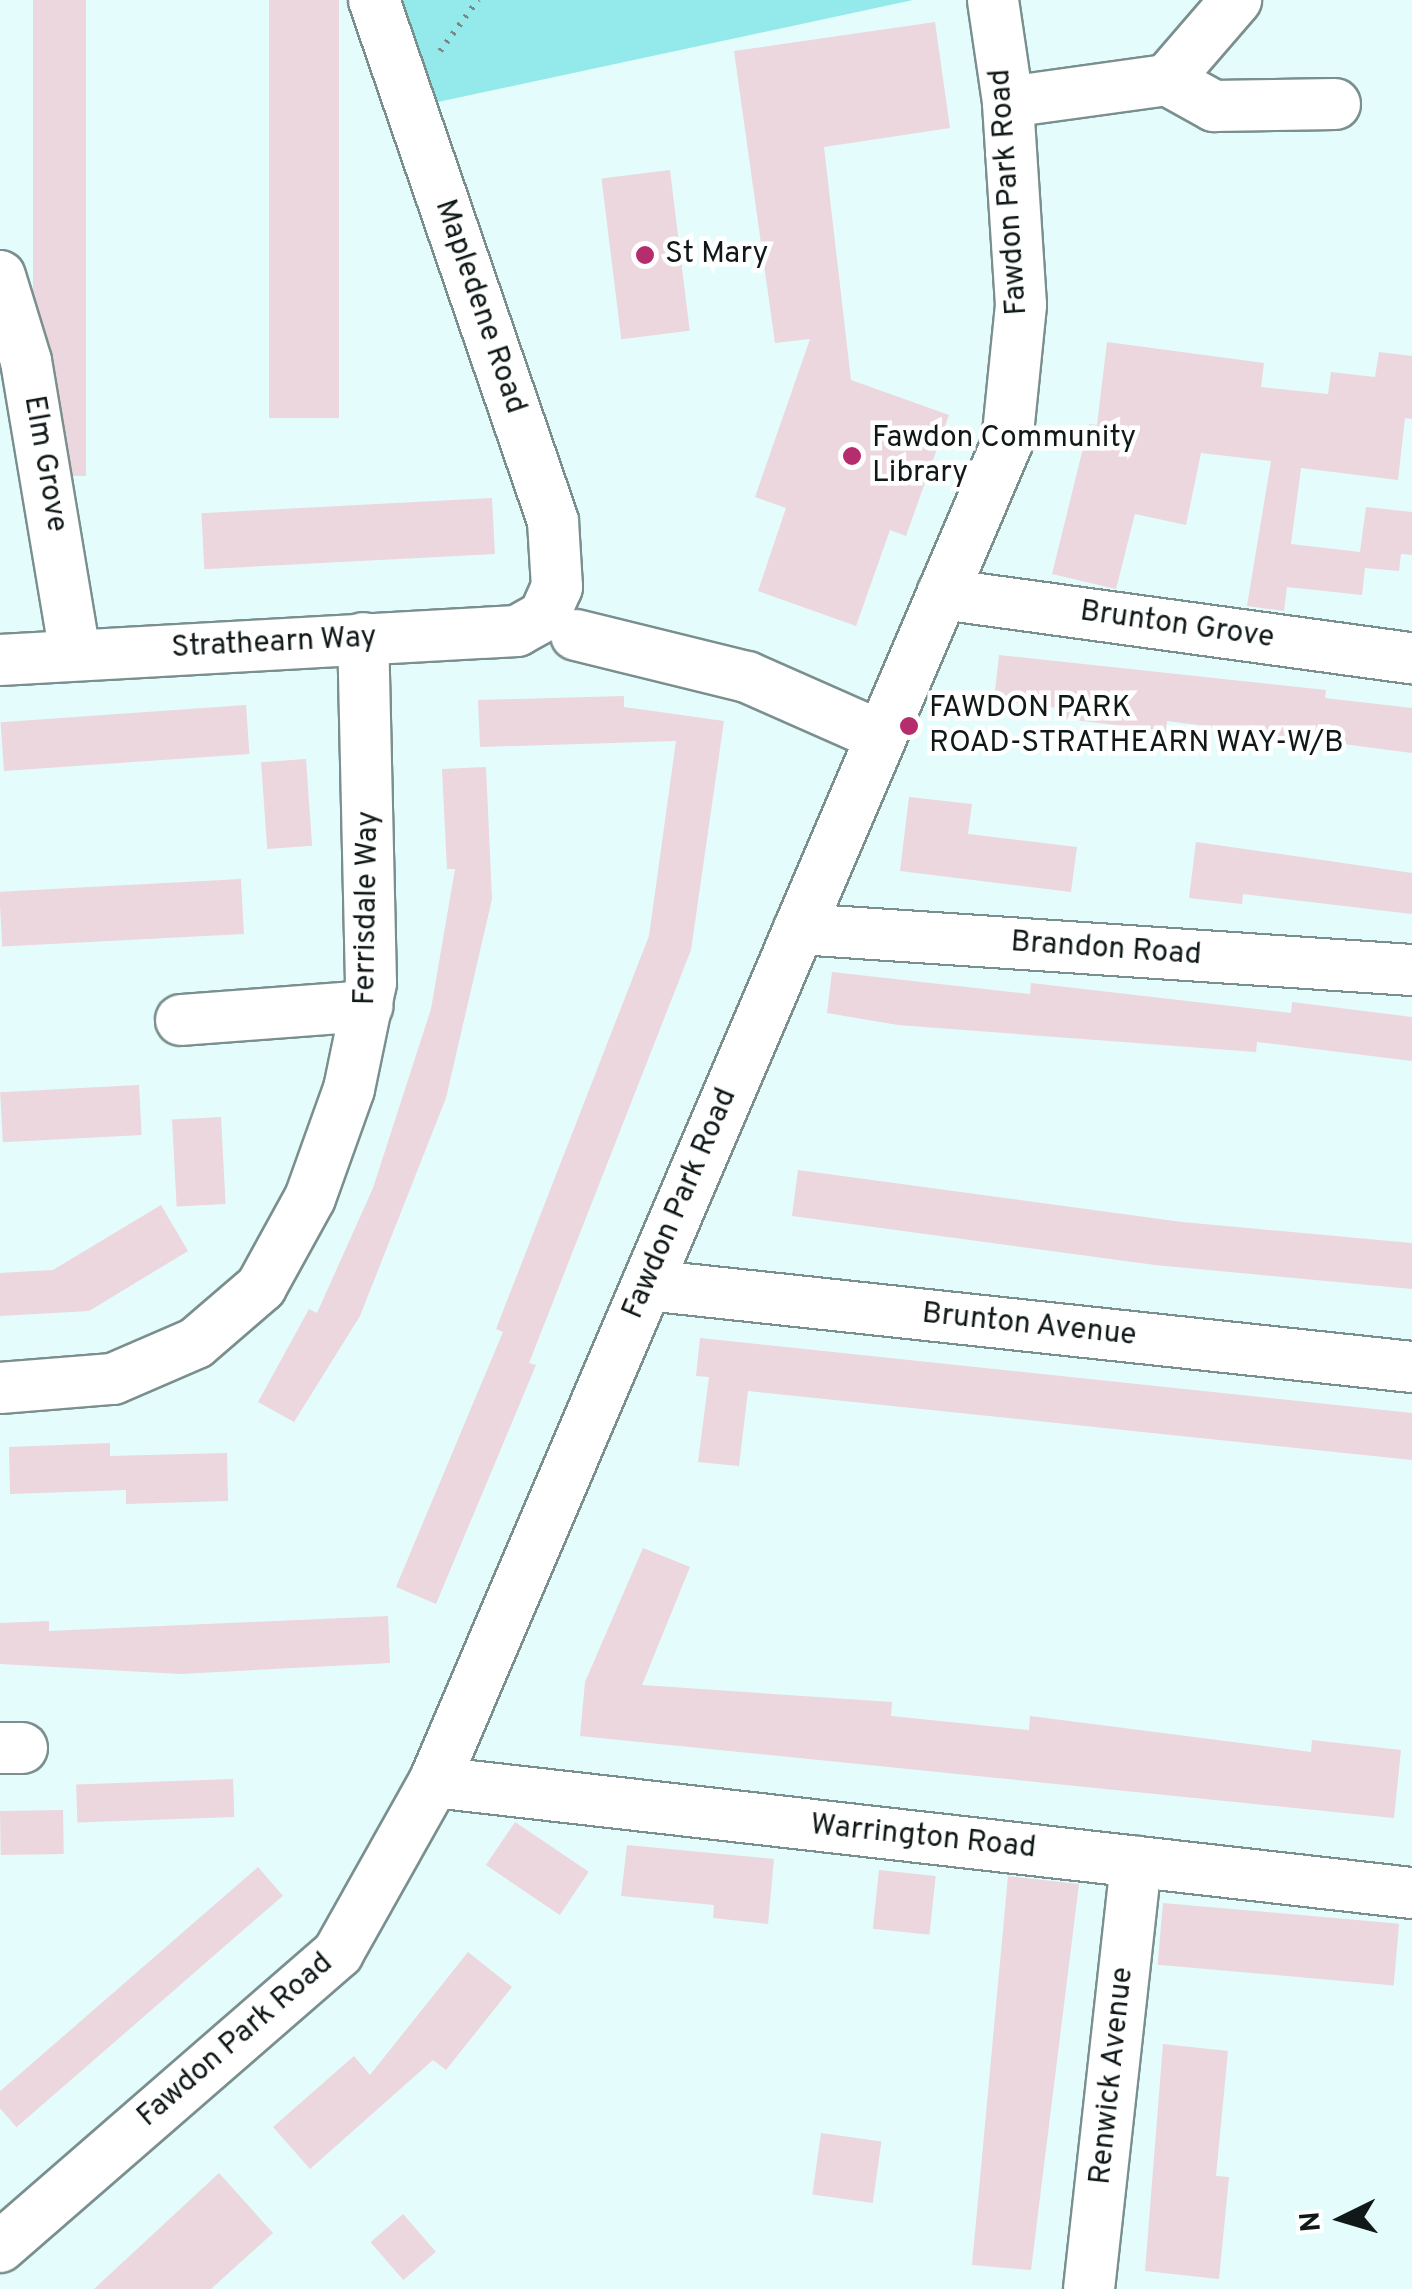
<!DOCTYPE html>
<html>
<head>
<meta charset="utf-8">
<style>
  body { margin:0 }
  #map { position:relative; width:1412px; height:2289px; overflow:hidden; background:#e5fcfc; font-family:Overpass,sans-serif }
  div>[style] { position:absolute }
  .green>* { inset:0; background:#94eaea }
  .building>* { inset:0; background:#ebd7dd; transform-origin:0 0 }
  .path>* { height:6px; margin-top:-3px; transform-origin:0; background:repeating-linear-gradient(90deg,#798888 0 2.5px,transparent 0 10.5px) }
  .roads { filter:drop-shadow(2px 0 #7a8f8e) drop-shadow(-2px 0 #7a8f8e) drop-shadow(0 2px #7a8f8e) drop-shadow(0 -2px #7a8f8e) }
  .minor>* { height:50px; margin:-25px; padding:0 25px; transform-origin:25px; border-radius:25px; background:#fff }
  .dots>* { width:28px; height:28px; translate:-50% -50%; box-sizing:border-box; border:5px solid #fff; border-radius:50% }
  span { translate:-50% -50%; white-space:nowrap; text-align:center; line-height:1.15; -webkit-text-stroke:9px #fff; paint-order:stroke }
  .street-label { font-size:30px; color:#101818 }
  .poi-label { font-size:30px; color:#101818 }
  .left { translate:0 -50%; text-align:left }
  .north { position:absolute; left:1292px; top:2169px; width:100px; height:100px; -webkit-text-stroke:8px #fff; paint-order:stroke; rotate:265deg; font-size:28px; font-weight:700; line-height:40px; text-align:center; color:#101818 }
  .north::after { content:''; display:block; margin:auto; width:35px; height:45px; background:#101818; clip-path:polygon(50% 0,100% 100%,50% 72%,0 100%) }
</style>
</head>
<body>
<div id="map">
  <div class="green">
    <div style="clip-path:polygon(398px 0,913px 0,433px 103px)"></div>
  </div>
  <div class="building">
    <div style="left:33px;top:0;width:53px;height:476px"></div>
    <div style="left:269px;top:0;width:70px;height:418px"></div>
    <div style="clip-path:polygon(935px 22px,950px 128px,824px 147px,851px 380px,949px 415px,906px 536px,890px 530px,856px 626px,758px 591px,786px 508px,755px 497px,810px 339px,775px 343px,734px 51px)"></div>
    <div style="left:670px;top:170px;width:162px;height:69px;rotate:83deg"></div>
    <div style="clip-path:polygon(1107px 342px,1264px 363px,1261px 387px,1328px 394px,1331px 372px,1375px 377px,1379px 352px,1412px 356px,1412px 419px,1405px 418px,1398px 480px,1301px 468px,1291px 544px,1360px 552px,1366px 507px,1412px 512px,1412px 555px,1401px 554px,1399px 571px,1365px 568px,1362px 595px,1287px 587px,1284px 611px,1247px 606px,1271px 461px,1201px 453px,1186px 525px,1135px 514px,1116px 589px,1052px 574px,1089px 424px,1097px 425px)"></div>
    <div style="left:492px;top:498px;width:56px;height:291px;rotate:87deg"></div>
    <div style="clip-path:polygon(999px 655px,1326px 690px,1325px 698px,1412px 708px,1412px 753px,1167px 721px,1166px 731px,1066px 719px,1067px 709px,994px 700px)"></div>
    <div style="clip-path:polygon(624px 696px,624px 707px,724px 721px,691px 950px,529px 1363px,536px 1365px,436px 1604px,396px 1587px,503px 1332px,496px 1329px,649px 936px,676px 741px,480px 747px,478px 700px)"></div>
    <div style="left:246px;top:705px;width:49px;height:246px;rotate:86deg"></div>
    <div style="left:306px;top:759px;width:87px;height:45px;rotate:86deg"></div>
    <div style="clip-path:polygon(486px 767px,492px 899px,446px 1098px,360px 1316px,294px 1422px,258px 1402px,309px 1309px,317px 1313px,373px 1188px,431px 1009px,455px 869px,447px 869px,442px 769px)"></div>
    <div style="clip-path:polygon(909px 797px,972px 804px,968px 834px,1077px 847px,1071px 892px,900px 871px)"></div>
    <div style="clip-path:polygon(1196px 842px,1412px 873px,1412px 914px,1243px 894px,1242px 904px,1189px 898px)"></div>
    <div style="left:241px;top:879px;width:55px;height:242px;rotate:87deg"></div>
    <div style="clip-path:polygon(832px 972px,1030px 994px,1031px 983px,1291px 1013px,1292px 1002px,1412px 1017px,1412px 1061px,1257px 1042px,1256px 1052px,898px 1025px,827px 1013px)"></div>
    <div style="left:139px;top:1085px;width:50px;height:139px;rotate:87deg"></div>
    <div style="left:221px;top:1117px;width:87px;height:49px;rotate:87deg"></div>
    <div style="clip-path:polygon(798px 1170px,1182px 1222px,1412px 1243px,1412px 1289px,1155px 1265px,792px 1216px)"></div>
    <div style="clip-path:polygon(161px 1205px,188px 1251px,89px 1311px,0 1316px,0 1273px,53px 1270px)"></div>
    <div style="clip-path:polygon(700px 1338px,1412px 1413px,1412px 1460px,748px 1391px,739px 1466px,698px 1462px,709px 1377px,696px 1376px)"></div>
    <div style="clip-path:polygon(110px 1443px,110px 1456px,227px 1453px,228px 1501px,126px 1504px,126px 1490px,10px 1494px,9px 1447px)"></div>
    <div style="clip-path:polygon(643px 1548px,690px 1567px,642px 1685px,892px 1702px,891px 1716px,1029px 1730px,1030px 1716px,1311px 1752px,1312px 1740px,1401px 1750px,1394px 1818px,580px 1736px,585px 1682px)"></div>
    <div style="clip-path:polygon(388px 1616px,390px 1663px,180px 1674px,0 1664px,0 1623px,49px 1621px,49px 1631px)"></div>
    <div style="left:233px;top:1779px;width:38px;height:157px;rotate:88deg"></div>
    <div style="left:63px;top:1810px;width:44px;height:63px;rotate:89deg"></div>
    <div style="left:515px;top:1822px;width:89px;height:52px;rotate:34deg"></div>
    <div style="clip-path:polygon(627px 1845px,774px 1859px,768px 1924px,713px 1918px,714px 1905px,621px 1896px)"></div>
    <div style="left:258px;top:1867px;width:38px;height:353px;rotate:49deg"></div>
    <div style="left:879px;top:1870px;width:57px;height:59px;rotate:6deg"></div>
    <div style="clip-path:polygon(1008px 1876px,1079px 1884px,1031px 2270px,972px 2265px)"></div>
    <div style="left:1163px;top:1903px;width:237px;height:62px;rotate:5deg"></div>
    <div style="clip-path:polygon(468px 1952px,512px 1987px,446px 2070px,433px 2060px,310px 2169px,273px 2127px,354px 2056px,370px 2075px)"></div>
    <div style="clip-path:polygon(1163px 2044px,1228px 2051px,1216px 2176px,1229px 2177px,1219px 2279px,1145px 2271px)"></div>
    <div style="left:821px;top:2133px;width:61px;height:62px;rotate:8deg"></div>
    <div style="clip-path:polygon(219px 2173px,273px 2233px,211px 2289px,94px 2289px)"></div>
    <div style="left:403px;top:2214px;width:50px;height:43px;rotate:49deg"></div>
  </div>
  <div class="path">
    <div style="left:440px;top:51px;width:64px;rotate:-53.3deg"></div>
  </div>
  <div class="roads">
    <div class="minor">
      <div style="left:1167px;top:80px;width:54px;rotate:29deg"></div>
      <div style="left:1214px;top:106px;width:121px;rotate:-0.9deg"></div>
      <div style="left:1008px;top:102px;width:161px;rotate:-7.9deg"></div>
      <div style="left:1167px;top:80px;width:106px;rotate:-49.2deg"></div>
      <div style="left:0;top:276px;width:89px;rotate:73deg"></div>
      <div style="left:26px;top:361px;width:298px;rotate:80.5deg"></div>
      <div style="left:942px;top:594px;width:474px;rotate:7.8deg"></div>
      <div style="left:576px;top:635px;width:176px;rotate:13.8deg"></div>
      <div style="left:747px;top:677px;width:146px;rotate:23.8deg"></div>
      <div style="left:0;top:660px;width:518px;rotate:-3.21deg"></div>
      <div style="left:517px;top:631px;width:31px;rotate:-29deg"></div>
      <div style="left:544px;top:616px;width:32px;rotate:-66deg"></div>
      <div style="left:557px;top:587px;width:66px;rotate:-93.5deg"></div>
      <div style="left:553px;top:521px;width:551px;rotate:-108.96deg"></div>
      <div style="left:799px;top:929px;width:614px;rotate:3.83deg"></div>
      <div style="left:181px;top:1020px;width:187px;rotate:-4.3deg"></div>
      <div style="left:647px;top:1285px;width:769px;rotate:6.12deg"></div>
      <div style="left:0;top:1388px;width:113px;rotate:-4.6deg"></div>
      <div style="left:113px;top:1379px;width:90px;rotate:-23.4deg"></div>
      <div style="left:196px;top:1343px;width:86px;rotate:-40.7deg"></div>
      <div style="left:261px;top:1287px;width:102px;rotate:-61.2deg"></div>
      <div style="left:310px;top:1198px;width:116px;rotate:-70.3deg"></div>
      <div style="left:349px;top:1089px;width:108px;rotate:-78.3deg"></div>
      <div style="left:371px;top:983px;width:345px;rotate:-91.3deg"></div>
      <div style="left:0;top:1748px;width:22px"></div>
      <div style="left:434px;top:1782px;width:984px;rotate:6.48deg"></div>
      <div style="left:0;top:2247px;width:448px;rotate:-41deg"></div>
      <div style="left:338px;top:1953px;width:196px;rotate:-60.7deg"></div>
      <div style="left:434px;top:1782px;width:1456px;rotate:-66.83deg"></div>
      <div style="left:1007px;top:443px;width:139px;rotate:-84.2deg"></div>
      <div style="left:1021px;top:305px;width:203px;rotate:-93.7deg"></div>
      <div style="left:1008px;top:102px;width:103px;rotate:-98.4deg"></div>
      <div style="left:1089px;top:2289px;width:430px;rotate:-83.7deg"></div>
    </div>
  </div>
  <div class="dots">
    <div style="left:645px;top:255px;background:#b62d6d"></div>
    <div style="left:852px;top:456px;background:#b62d6d"></div>
    <div style="left:909px;top:726px;background:#b62d6d"></div>
  </div>
  <div class="street-label">
    <span style="left:1010px;top:192px;rotate:-94deg">Fawdon Park Road</span>
    <span style="left:479px;top:307px;rotate:71deg">Mapledene Road</span>
    <span style="left:44px;top:464px;rotate:80deg">Elm Grove</span>
    <span style="left:1177px;top:626px;rotate:8deg">Brunton Grove</span>
    <span style="left:274px;top:644px;rotate:-3deg">Strathearn Way</span>
    <span style="left:368px;top:908px;rotate:-89deg">Ferrisdale Way</span>
    <span style="left:1106px;top:950px;rotate:4deg">Brandon Road</span>
    <span style="left:681px;top:1204px;rotate:-67deg">Fawdon Park Road</span>
    <span style="left:1029px;top:1326px;rotate:6deg">Brunton Avenue</span>
    <span style="left:923px;top:1838px;rotate:6deg">Warrington Road</span>
    <span style="left:236px;top:2041px;rotate:-41deg">Fawdon Park Road</span>
    <span style="left:1113px;top:2076px;rotate:-84deg">Renwick Avenue</span>
  </div>
  <div class="poi-label">
    <span class="left" style="left:665px;top:255px">St Mary</span>
    <span class="left" style="left:872px;top:456px">Fawdon Community<br>Library</span>
    <span class="left" style="left:929px;top:726px">FAWDON PARK<br>ROAD-STRATHEARN WAY-W/B</span>
  </div>
  <div class="north">N</div>
</div>
</body>
</html>
